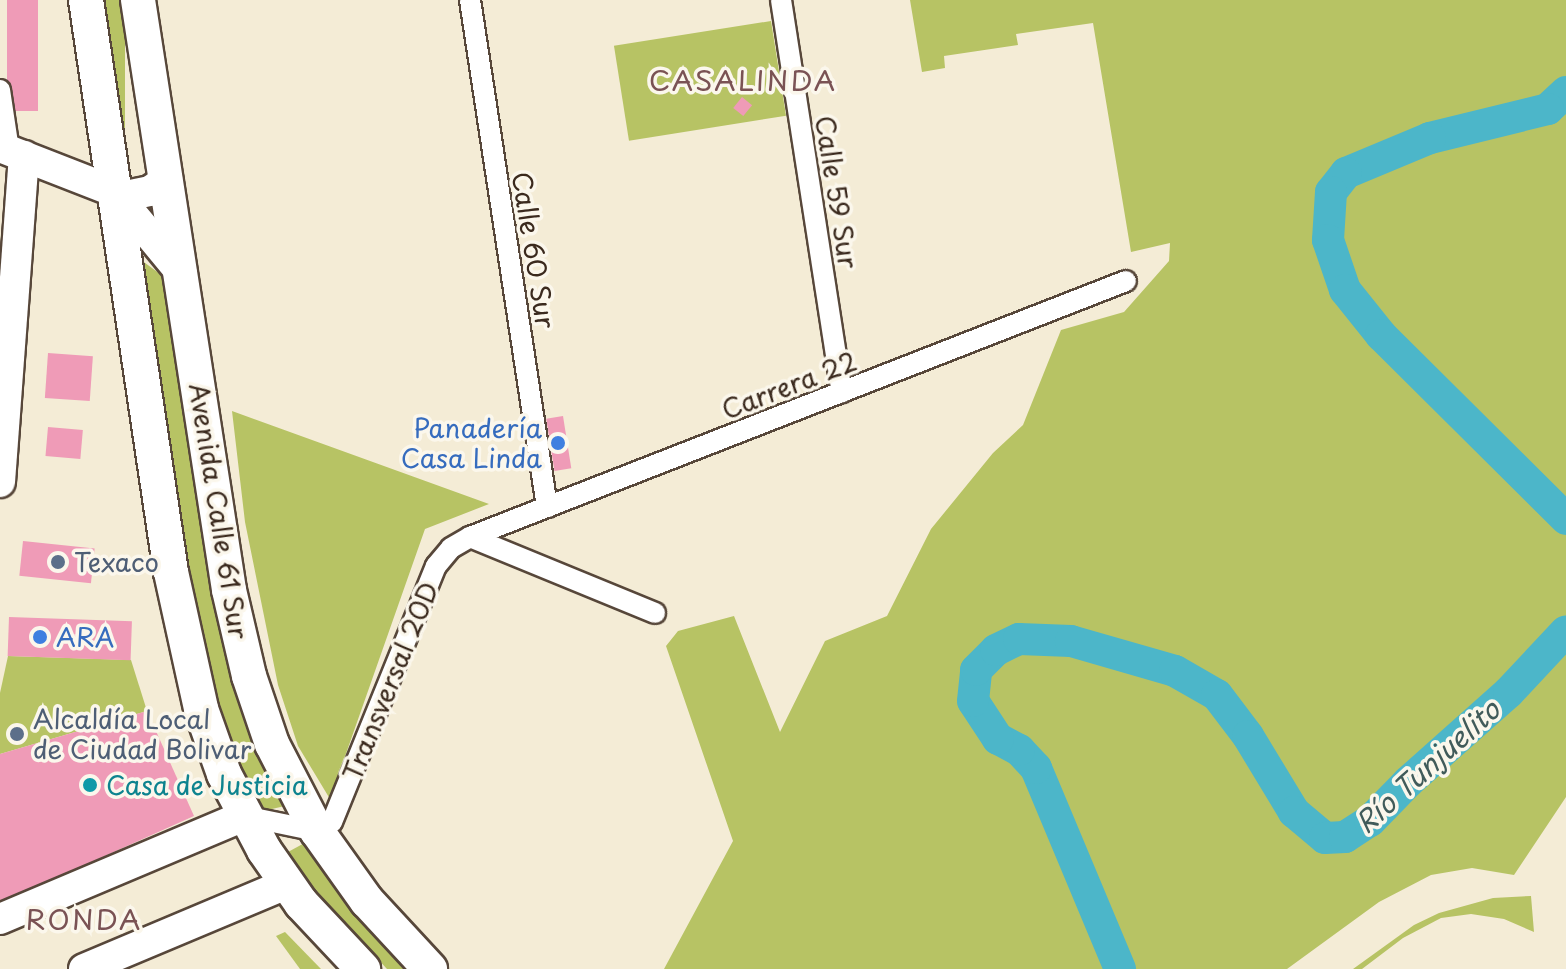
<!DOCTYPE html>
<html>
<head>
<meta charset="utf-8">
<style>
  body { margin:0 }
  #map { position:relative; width:1566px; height:969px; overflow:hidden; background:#f4ecd6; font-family:"Playpen Sans",sans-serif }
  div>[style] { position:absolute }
  .green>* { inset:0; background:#b7c364; transform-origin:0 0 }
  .river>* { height:32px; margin:-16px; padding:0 16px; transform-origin:16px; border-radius:16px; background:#4cb6c9 }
  .building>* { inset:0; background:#ef9bb7; transform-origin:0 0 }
  .roads { filter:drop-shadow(2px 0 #57473a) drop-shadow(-2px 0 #57473a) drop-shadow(0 2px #57473a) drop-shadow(0 -2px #57473a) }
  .street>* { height:20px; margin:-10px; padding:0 10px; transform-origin:10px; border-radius:10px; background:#fff }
  .secondary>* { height:30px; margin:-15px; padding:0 15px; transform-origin:15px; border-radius:15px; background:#fff }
  .primary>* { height:34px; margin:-17px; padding:0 17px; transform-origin:17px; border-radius:17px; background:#fff }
  .dots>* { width:22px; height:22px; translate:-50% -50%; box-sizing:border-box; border:4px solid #fbf7ec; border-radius:50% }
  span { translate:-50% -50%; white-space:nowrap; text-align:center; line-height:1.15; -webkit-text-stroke:7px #fbf7ec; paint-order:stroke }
  .street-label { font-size:26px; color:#3b2a1e }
  .shop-label { font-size:26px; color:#366cbe }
  .right { translate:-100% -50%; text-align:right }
  .left { translate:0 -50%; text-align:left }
  .service-label { font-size:26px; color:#4e5e75 }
  .culture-label { font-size:26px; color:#0d838f }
  .neighbourhood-label { font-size:28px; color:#7a5254; letter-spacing:2px }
  .water-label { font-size:28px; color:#415b5a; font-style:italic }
</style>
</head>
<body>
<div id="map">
  <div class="green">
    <div style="left:100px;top:0;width:25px;height:157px"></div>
    <div style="clip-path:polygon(910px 0,1566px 0,1566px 797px,1514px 875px,1472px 868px,1431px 875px,1379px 902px,1287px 969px,664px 969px,733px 841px,666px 646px,678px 631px,734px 616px,780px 732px,825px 641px,887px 616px,931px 529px,993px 453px,1023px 425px,1061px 330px,1124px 312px,1169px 261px,1170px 243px,1131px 252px,1093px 23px,1016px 34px,1018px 45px,944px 56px,945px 68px,922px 72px)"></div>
    <div style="left:771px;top:21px;width:96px;height:159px;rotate:81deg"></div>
    <div style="clip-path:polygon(137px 257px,171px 282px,285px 806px,263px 811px,246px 784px,206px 670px,188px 587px)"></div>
    <div style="clip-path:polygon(232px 411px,489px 504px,425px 529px,330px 799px,298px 746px,278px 685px,245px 522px)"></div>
    <div style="clip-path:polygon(8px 656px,131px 660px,147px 711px,0 754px,0 693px)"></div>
    <div style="clip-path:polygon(310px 840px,414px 969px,387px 969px,312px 888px,288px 852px)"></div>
    <div style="clip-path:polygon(1531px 896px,1534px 932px,1504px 919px,1471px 914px,1441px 918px,1403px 938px,1362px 969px,1353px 969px,1414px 925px,1439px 913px,1493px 898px)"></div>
    <div style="clip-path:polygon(285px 932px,321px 969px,300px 969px,276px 936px)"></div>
  </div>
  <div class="river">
    <div style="left:1566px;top:92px;width:25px;rotate:137deg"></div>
    <div style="left:1548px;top:109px;width:122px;rotate:166.2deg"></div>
    <div style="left:1430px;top:138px;width:91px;rotate:157.4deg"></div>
    <div style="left:1346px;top:173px;width:24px;rotate:128deg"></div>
    <div style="left:1331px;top:192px;width:48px;rotate:93.6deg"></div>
    <div style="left:1328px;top:240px;width:53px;rotate:71.2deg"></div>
    <div style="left:1345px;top:290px;width:58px;rotate:51.3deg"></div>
    <div style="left:1381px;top:335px;width:261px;rotate:44.8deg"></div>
    <div style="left:1120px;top:969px;width:218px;rotate:-112.7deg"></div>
    <div style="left:1036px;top:768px;width:25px;rotate:-133deg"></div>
    <div style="left:1019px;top:750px;width:24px;rotate:-152deg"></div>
    <div style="left:998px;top:739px;width:45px;rotate:-123.3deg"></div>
    <div style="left:973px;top:701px;width:31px;rotate:-84deg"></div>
    <div style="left:976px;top:670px;width:28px;rotate:-45deg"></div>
    <div style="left:996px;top:650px;width:25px;rotate:-26deg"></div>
    <div style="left:1019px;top:639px;width:52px;rotate:2.2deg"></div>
    <div style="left:1071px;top:641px;width:108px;rotate:16.1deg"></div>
    <div style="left:1175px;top:671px;width:48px;rotate:29.7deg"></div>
    <div style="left:1217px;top:695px;width:51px;rotate:52.9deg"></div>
    <div style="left:1248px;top:736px;width:89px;rotate:58.8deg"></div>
    <div style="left:1294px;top:812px;width:40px;rotate:40deg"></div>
    <div style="left:1325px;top:838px;width:20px;rotate:-3deg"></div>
    <div style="left:1345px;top:837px;width:30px;rotate:-33deg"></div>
    <div style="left:1370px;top:821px;width:54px;rotate:-45.7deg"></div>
    <div style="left:1408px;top:782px;width:135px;rotate:-41.7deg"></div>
    <div style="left:1509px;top:692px;width:83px;rotate:-46.9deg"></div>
  </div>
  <div class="building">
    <div style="left:7px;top:0;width:31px;height:111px"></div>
    <div style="left:742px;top:97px;width:13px;height:14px;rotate:39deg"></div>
    <div style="left:48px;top:353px;width:45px;height:45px;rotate:4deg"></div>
    <div style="left:563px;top:416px;width:53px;height:17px;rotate:81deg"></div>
    <div style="left:48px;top:427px;width:35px;height:29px;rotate:5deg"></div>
    <div style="left:23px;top:541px;width:72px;height:35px;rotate:6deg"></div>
    <div style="left:9px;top:617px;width:123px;height:39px;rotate:2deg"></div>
    <div style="clip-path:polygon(147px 711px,194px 816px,0 903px,0 754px)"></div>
  </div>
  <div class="roads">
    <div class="street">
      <div style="left:470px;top:0;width:513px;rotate:81.36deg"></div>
      <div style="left:781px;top:0;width:397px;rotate:81.2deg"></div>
      <div style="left:0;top:90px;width:61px;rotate:81.5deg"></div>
      <div style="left:470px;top:537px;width:200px;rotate:22.3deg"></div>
      <div style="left:244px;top:816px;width:75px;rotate:11.6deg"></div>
      <div style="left:317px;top:831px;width:17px;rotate:-31deg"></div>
      <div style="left:332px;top:822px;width:276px;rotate:-67.9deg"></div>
      <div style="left:436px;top:566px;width:23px;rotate:-50deg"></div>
      <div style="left:451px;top:548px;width:22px;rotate:-30deg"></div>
      <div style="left:470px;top:537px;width:704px;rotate:-21.32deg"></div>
    </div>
    <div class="secondary">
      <div style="left:0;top:147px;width:135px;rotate:21.3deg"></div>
      <div style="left:126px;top:196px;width:25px;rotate:-12deg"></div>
      <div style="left:150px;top:191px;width:21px;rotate:-35deg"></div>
      <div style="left:115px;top:193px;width:105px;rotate:50.4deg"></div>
      <div style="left:0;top:482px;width:327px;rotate:-85.8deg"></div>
      <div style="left:0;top:919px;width:265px;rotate:-22.9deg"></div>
      <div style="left:84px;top:969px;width:219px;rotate:-22.8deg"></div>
    </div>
    <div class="primary">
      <div style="left:86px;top:0;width:578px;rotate:81.55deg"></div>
      <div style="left:171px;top:572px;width:140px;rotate:77.6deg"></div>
      <div style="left:201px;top:709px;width:69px;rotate:70.5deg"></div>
      <div style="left:224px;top:774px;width:86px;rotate:62.2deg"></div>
      <div style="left:264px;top:850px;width:65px;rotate:55.1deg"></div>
      <div style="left:301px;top:903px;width:91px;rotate:46.8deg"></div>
      <div style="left:138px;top:0;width:597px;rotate:81.23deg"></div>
      <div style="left:229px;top:590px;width:88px;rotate:76.9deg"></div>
      <div style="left:249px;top:676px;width:72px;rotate:71.3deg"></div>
      <div style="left:272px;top:744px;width:98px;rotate:62.7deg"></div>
      <div style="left:317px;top:831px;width:86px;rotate:54.5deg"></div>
      <div style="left:367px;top:901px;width:93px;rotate:47.2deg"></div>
    </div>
  </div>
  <div class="dots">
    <div style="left:558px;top:443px;background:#3f7fe0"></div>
    <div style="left:58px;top:562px;background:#5c6f8a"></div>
    <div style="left:40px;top:637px;background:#3f7fe0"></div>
    <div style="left:17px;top:734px;background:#5c6f8a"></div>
    <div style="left:90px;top:785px;background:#0f9aa8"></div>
  </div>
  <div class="street-label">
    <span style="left:837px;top:192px;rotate:81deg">Calle 59 Sur</span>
    <span style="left:534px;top:250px;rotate:81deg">Calle 60 Sur</span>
    <span style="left:789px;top:385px;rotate:-21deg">Carrera 22</span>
    <span style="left:219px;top:511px;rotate:81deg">Avenida Calle 61 Sur</span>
    <span style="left:390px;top:681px;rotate:-68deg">Transversal 20D</span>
  </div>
  <div class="shop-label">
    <span class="right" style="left:542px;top:443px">Panadería<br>Casa Linda</span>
    <span class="left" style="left:56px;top:637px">ARA</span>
  </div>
  <div class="service-label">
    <span class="left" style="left:74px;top:562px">Texaco</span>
    <span class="left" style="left:33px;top:734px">Alcaldía Local<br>de Ciudad Bolivar</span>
  </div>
  <div class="culture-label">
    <span class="left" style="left:106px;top:785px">Casa de Justicia</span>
  </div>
  <div class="neighbourhood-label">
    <span style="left:743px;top:80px">CASALINDA</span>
    <span style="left:84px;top:919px">RONDA</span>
  </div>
  <div class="water-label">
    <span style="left:1427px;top:766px;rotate:-42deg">Río Tunjuelito</span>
  </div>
</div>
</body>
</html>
